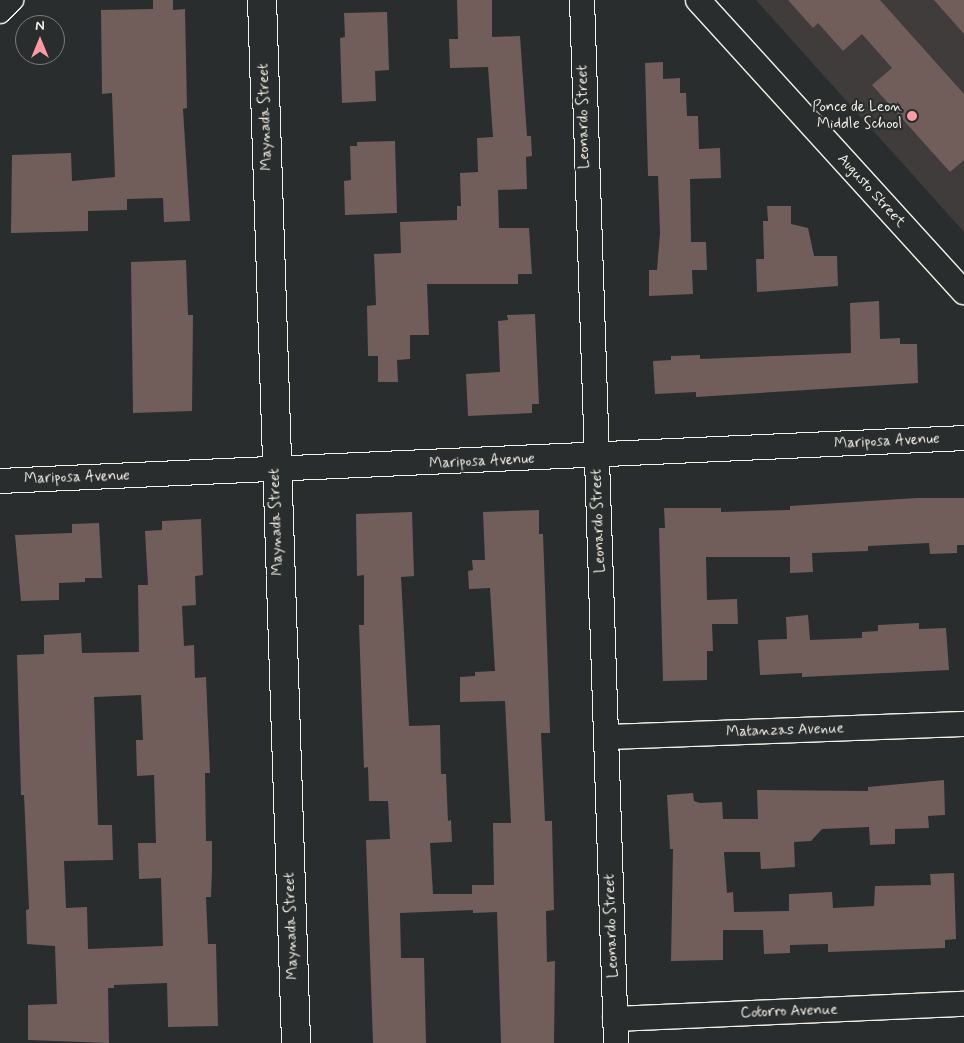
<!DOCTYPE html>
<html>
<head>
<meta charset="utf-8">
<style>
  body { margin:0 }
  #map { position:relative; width:964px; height:1043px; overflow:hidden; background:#2a2d2e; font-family:Mynerve,sans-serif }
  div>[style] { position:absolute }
  .built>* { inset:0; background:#3f3c3b }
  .building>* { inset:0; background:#715e5a }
  .roads { filter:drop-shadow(1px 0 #f4f1e8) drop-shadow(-1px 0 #f4f1e8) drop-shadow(0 1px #f4f1e8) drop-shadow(0 -1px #f4f1e8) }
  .minor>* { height:24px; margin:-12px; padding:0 12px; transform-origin:12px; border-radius:12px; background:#2a2d2e }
  .tertiary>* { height:28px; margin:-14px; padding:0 14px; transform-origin:14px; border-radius:14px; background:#2a2d2e }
  .dots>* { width:14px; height:14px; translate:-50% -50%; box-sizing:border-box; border:2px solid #2a2d2e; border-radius:50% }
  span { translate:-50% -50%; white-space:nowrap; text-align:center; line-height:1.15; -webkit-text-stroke:4.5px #2a2d2e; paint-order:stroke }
  .poi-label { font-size:15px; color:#f4f1e8 }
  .right { translate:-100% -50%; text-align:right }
  .street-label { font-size:15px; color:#f4f1e8 }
  .north { position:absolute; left:15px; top:15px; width:50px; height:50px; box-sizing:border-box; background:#2a2d2e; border:1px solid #7b7b78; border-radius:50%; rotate:0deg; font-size:14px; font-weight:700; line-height:20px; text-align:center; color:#f4f1e8 }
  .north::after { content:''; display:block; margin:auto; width:18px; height:22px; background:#ff9aa2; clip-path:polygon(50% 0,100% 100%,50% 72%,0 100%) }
</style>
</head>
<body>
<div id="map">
  <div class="built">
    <div style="clip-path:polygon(756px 0,964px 0,964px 232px)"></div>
  </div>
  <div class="building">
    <div style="clip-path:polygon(153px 0,173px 0,173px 10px,185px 9px,187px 108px,183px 109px,190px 221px,164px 222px,163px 198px,127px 199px,127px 210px,88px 211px,88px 231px,11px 233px,12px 155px,71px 153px,72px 181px,115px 177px,112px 93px,102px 94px,101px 10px,153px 9px)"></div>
    <div style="clip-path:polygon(457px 0,492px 0,492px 37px,520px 36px,527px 136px,531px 136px,532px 156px,526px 157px,527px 189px,498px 190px,499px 228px,529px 228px,532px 274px,518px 274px,518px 284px,427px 284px,429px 335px,410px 335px,410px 359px,397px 360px,398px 382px,378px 382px,378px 356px,368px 356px,367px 306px,376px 305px,374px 254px,401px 253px,400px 222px,457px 220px,457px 206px,461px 206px,460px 173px,478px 172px,477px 138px,493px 137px,488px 67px,450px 68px,449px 39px,458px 39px)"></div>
    <div style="clip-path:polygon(788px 0,880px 0,964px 94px,964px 160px,950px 172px,872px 85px,892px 68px,862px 34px,843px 51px,818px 23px,813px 28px)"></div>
    <div style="clip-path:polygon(934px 0,964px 0,964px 34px)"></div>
    <div style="clip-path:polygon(387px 12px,389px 70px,375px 71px,376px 101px,342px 103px,340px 38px,345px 37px,344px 13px)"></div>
    <div style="clip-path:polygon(663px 62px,663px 79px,680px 78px,680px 93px,686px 93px,687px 116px,698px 116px,699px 149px,720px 148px,721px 178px,690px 179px,691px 242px,706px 242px,707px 270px,692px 270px,693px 294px,649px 296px,649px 270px,657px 270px,660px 233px,658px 176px,648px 176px,645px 63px)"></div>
    <div style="clip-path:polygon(395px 141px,397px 213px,345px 215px,344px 181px,351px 180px,350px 146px,357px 146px,357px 142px)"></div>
    <div style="clip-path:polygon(767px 206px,791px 206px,791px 224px,808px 228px,814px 256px,837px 256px,838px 286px,757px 292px,756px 259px,764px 259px,763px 221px,768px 221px)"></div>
    <div style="clip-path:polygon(186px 260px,188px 315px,193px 315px,192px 411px,133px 413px,131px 262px)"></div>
    <div style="clip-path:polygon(879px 301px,880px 339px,900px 338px,900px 344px,917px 344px,918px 383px,696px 397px,696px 392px,655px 394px,653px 361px,671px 360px,671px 356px,700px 355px,700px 359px,851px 353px,850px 303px)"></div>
    <div style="clip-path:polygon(535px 314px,539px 404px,532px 404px,532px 413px,468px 416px,466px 374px,500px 372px,498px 321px,508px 320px,507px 315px)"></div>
    <div style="clip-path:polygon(917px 498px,964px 498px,964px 545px,957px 545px,957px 553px,930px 554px,929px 543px,868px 546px,868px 551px,812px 553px,813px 572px,790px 573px,790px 557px,706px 557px,707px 600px,737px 599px,738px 624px,712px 624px,713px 651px,707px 651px,707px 680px,663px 681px,659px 528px,665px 528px,664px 508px,721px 508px,721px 512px,790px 510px,790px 506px)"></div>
    <div style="clip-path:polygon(539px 510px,539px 534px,543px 534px,549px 699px,550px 733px,541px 733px,545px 821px,552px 821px,554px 910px,546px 911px,547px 962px,555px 961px,554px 1043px,501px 1043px,497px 912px,473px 913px,473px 910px,400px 913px,401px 958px,424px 958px,426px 1043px,373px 1043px,366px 840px,390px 839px,388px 801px,369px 801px,368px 767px,364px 768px,359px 625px,364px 625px,364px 575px,357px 576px,356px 514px,412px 512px,414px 576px,401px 577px,409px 726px,440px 725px,441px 774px,446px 774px,448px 821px,451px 820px,452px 842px,430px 843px,433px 894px,472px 894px,472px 885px,494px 885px,493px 823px,511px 823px,505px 701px,460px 702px,460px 677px,475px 676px,475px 672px,495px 671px,490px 588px,469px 589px,468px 571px,473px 570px,472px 560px,485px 560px,483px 512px)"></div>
    <div style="clip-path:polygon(evenodd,201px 519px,203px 575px,195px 576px,196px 605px,182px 606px,184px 646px,194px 645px,195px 678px,206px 677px,210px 773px,205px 773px,206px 841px,212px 841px,212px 871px,211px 897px,206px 897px,208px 944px,216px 944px,218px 1026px,168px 1027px,167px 983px,114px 985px,114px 988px,108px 988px,109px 1043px,28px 1040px,28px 1005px,57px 1004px,55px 946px,27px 944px,26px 910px,29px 909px,24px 795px,21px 795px,17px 655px,44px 654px,44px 635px,81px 633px,82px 653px,139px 652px,138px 585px,148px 585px,145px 531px,162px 530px,162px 521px,201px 519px,141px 695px,143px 740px,136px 740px,137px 776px,154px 775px,156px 843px,138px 843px,139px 879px,161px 878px,163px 946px,88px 949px,87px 907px,66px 908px,64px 861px,113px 860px,112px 825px,98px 825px,94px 697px,141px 695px)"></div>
    <div style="clip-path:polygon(99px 523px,102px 578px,85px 578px,85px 582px,59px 583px,59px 600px,21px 601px,15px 535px,72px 533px,72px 524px)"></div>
    <div style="clip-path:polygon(808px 615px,810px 640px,862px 638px,862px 632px,878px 631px,878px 625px,919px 623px,919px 629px,946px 628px,949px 670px,802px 677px,802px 673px,760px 675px,758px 640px,787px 639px,786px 617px)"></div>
    <div style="clip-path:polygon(944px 780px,945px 815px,928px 816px,929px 828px,895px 829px,895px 844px,870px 845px,869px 827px,822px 829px,811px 841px,794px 842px,795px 867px,761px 869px,760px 852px,724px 852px,727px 893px,733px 892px,734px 912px,789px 911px,789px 894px,832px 892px,833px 908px,874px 906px,875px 886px,931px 885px,930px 874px,954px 873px,956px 939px,945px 940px,945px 948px,828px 952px,828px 944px,790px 945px,790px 953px,764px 954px,763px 930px,723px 930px,723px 960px,671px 961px,673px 849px,670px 849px,667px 795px,693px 793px,694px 801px,700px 803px,722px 802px,723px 819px,758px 819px,757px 790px,868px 791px,868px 787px)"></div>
  </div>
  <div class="roads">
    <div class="minor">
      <div style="left:582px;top:0;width:1044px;rotate:88.13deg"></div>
      <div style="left:698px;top:0;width:395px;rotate:47.7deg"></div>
      <div style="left:0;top:11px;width:16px;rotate:-45deg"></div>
      <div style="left:0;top:481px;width:965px;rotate:-2.55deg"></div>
      <div style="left:607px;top:737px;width:357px;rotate:-2.1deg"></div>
      <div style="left:615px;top:1019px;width:349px;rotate:-2.5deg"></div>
    </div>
    <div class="tertiary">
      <div style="left:262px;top:0;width:1044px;rotate:88.13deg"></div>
    </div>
  </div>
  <div class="dots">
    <div style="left:912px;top:116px;background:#ff9aa2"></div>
  </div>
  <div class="poi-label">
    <span class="right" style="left:902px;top:116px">Ponce de Leon<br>Middle School</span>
  </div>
  <div class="street-label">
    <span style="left:266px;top:117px;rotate:-92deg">Maynada Street</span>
    <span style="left:584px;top:117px;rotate:-91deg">Leonardo Street</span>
    <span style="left:871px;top:191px;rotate:48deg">Augusto Street</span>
    <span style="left:887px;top:442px;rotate:-3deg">Mariposa Avenue</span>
    <span style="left:482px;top:462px;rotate:-3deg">Mariposa Avenue</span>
    <span style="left:77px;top:478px;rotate:-2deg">Mariposa Avenue</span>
    <span style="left:599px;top:521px;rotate:-92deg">Leonardo Street</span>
    <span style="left:277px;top:522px;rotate:-92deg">Maynada Street</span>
    <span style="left:785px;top:731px;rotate:-2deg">Matanzas Avenue</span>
    <span style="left:292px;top:926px;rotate:-92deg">Maynada Street</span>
    <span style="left:612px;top:926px;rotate:-92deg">Leonardo Street</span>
    <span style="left:789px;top:1012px;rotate:-2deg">Cotorro Avenue</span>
  </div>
  <div class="north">N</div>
</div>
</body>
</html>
